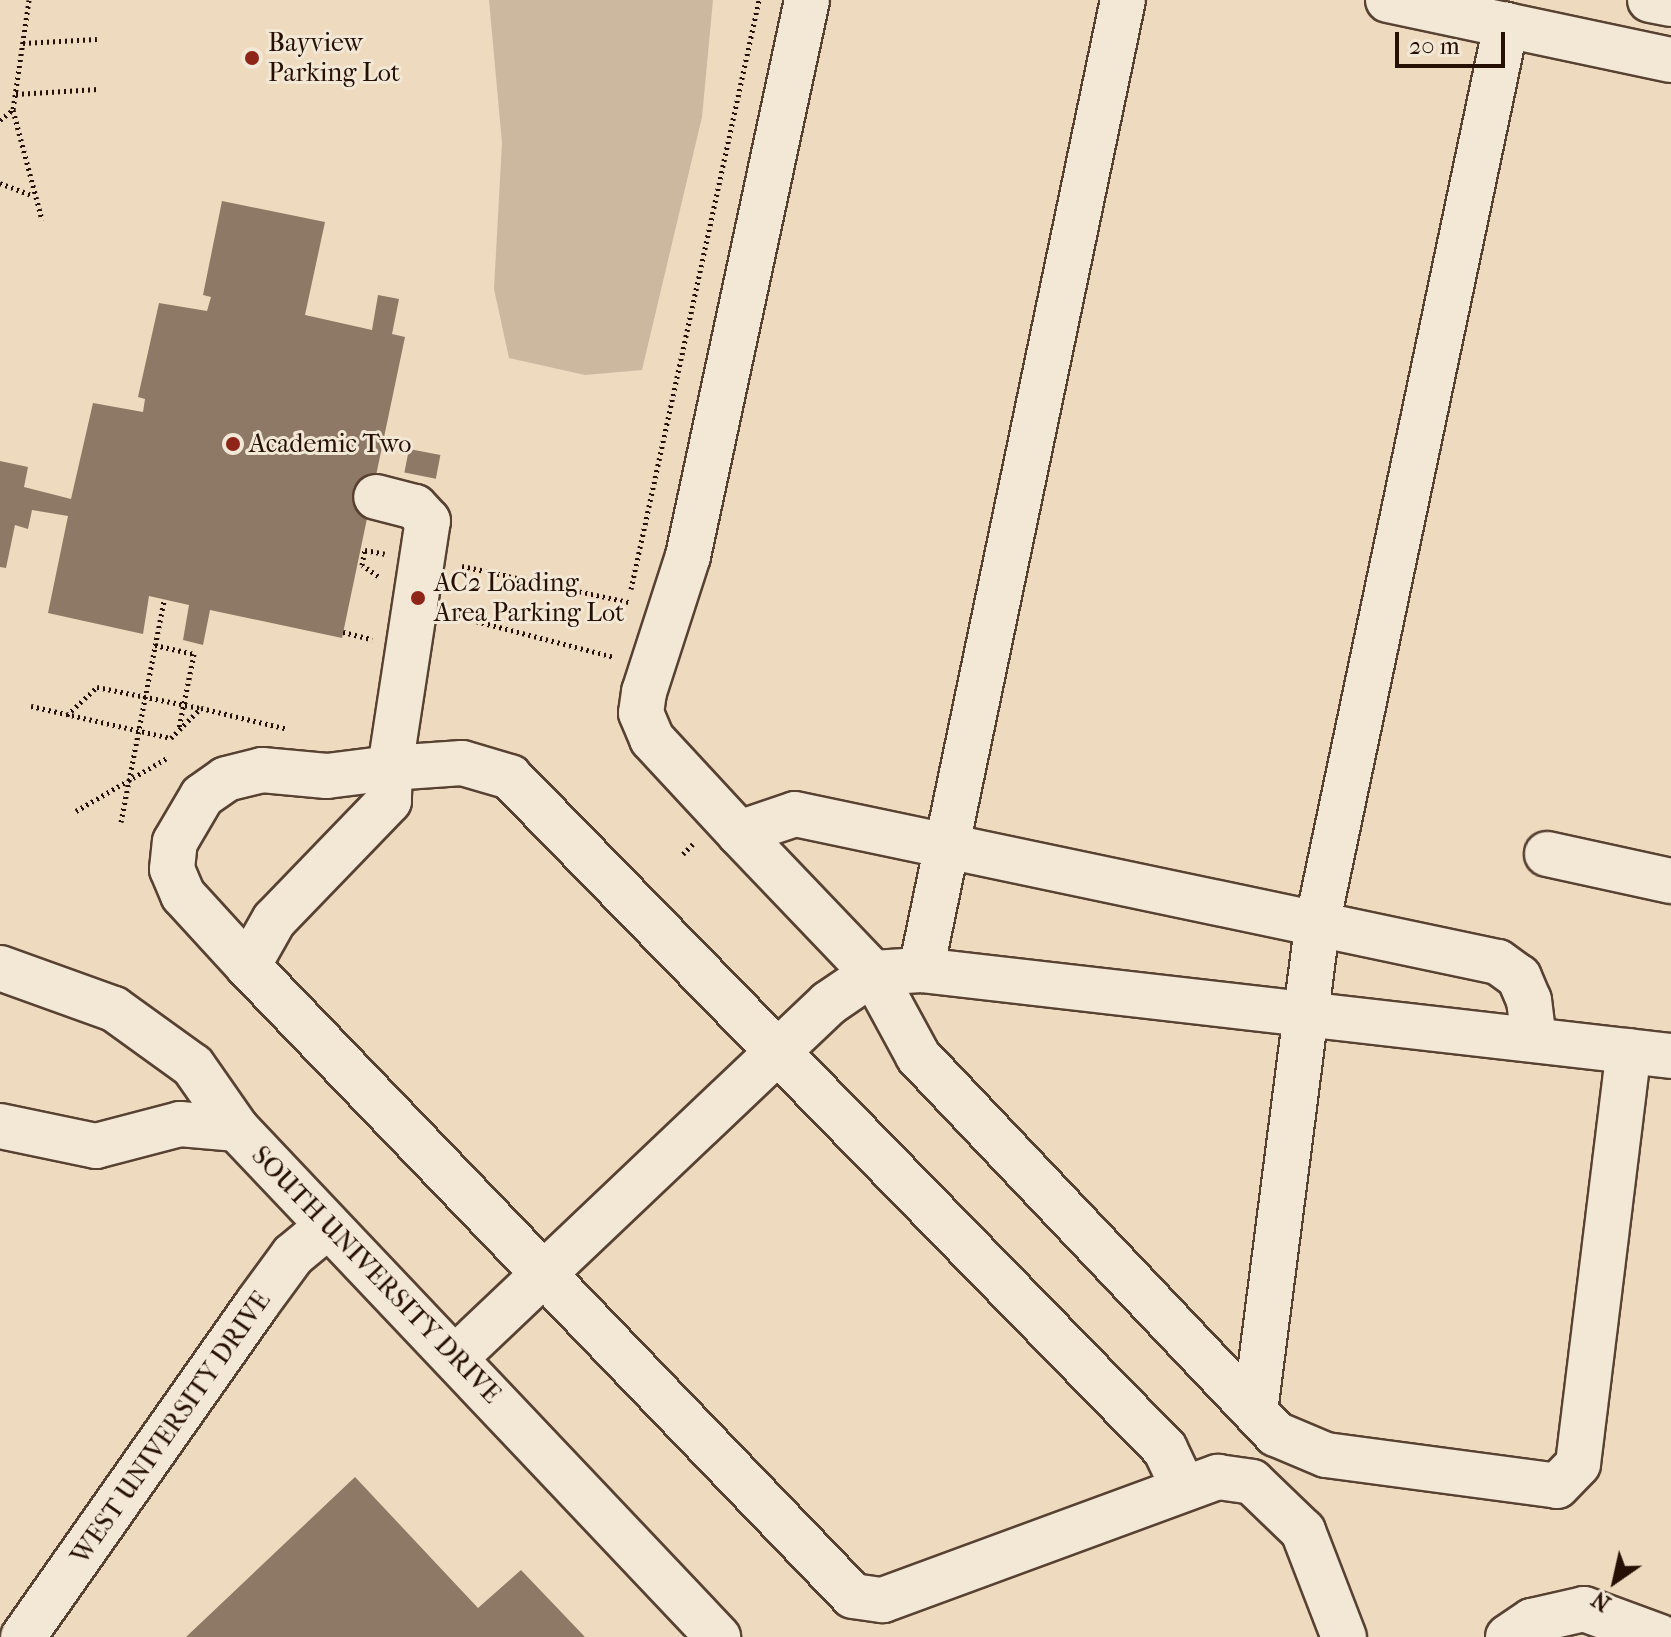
<!DOCTYPE html>
<html>
<head>
<meta charset="utf-8">
<style>
  body { margin:0 }
  #map { position:relative; width:1671px; height:1637px; overflow:hidden; background:#eddabf; font-family:"IM FELL French Canon",serif }
  div>[style] { position:absolute }
  .green>* { inset:0; background:#cbb89f }
  .building>* { inset:0; background:#8d7965; transform-origin:0 0 }
  .path>* { height:5px; margin-top:-2.5px; transform-origin:0; background:repeating-linear-gradient(90deg,#251003 0 2px,transparent 0 6px) }
  .roads { filter:drop-shadow(2px 0 #574232) drop-shadow(-2px 0 #574232) drop-shadow(0 2px #574232) drop-shadow(0 -2px #574232) }
  .minor>* { height:44px; margin:-22px; padding:0 22px; transform-origin:22px; border-radius:22px; background:#f3e7d5 }
  .dots>* { width:22px; height:22px; translate:-50% -50%; box-sizing:border-box; border:4px solid #f3e7d5; border-radius:50% }
  span { translate:-50% -50%; white-space:nowrap; text-align:center; line-height:1.15; -webkit-text-stroke:6px #f3e7d5; paint-order:stroke }
  .poi-label { font-size:26px; color:#251003 }
  .left { translate:0 -50%; text-align:left }
  .street-label { font-size:26px; color:#251003 }
  .north { position:absolute; left:1575px; top:1541px; width:80px; height:80px; -webkit-text-stroke:6px #f3e7d5; paint-order:stroke; rotate:214deg; font-size:22px; font-weight:700; line-height:32px; text-align:center; color:#251003 }
  .north::after { content:''; display:block; margin:auto; width:28px; height:36px; background:#251003; clip-path:polygon(50% 0,100% 100%,50% 72%,0 100%) }
  .scale { position:absolute; left:1395px; top:32px; width:110px; height:36px; box-sizing:border-box; border:4px solid #251003; border-top:0; padding-left:10px; font-size:24px; line-height:28px; white-space:nowrap; color:#251003; -webkit-text-stroke:6px #f3e7d5; paint-order:stroke }
</style>
</head>
<body>
<div id="map">
  <div class="green">
    <div style="clip-path:polygon(489px 0,713px 0,702px 117px,642px 370px,585px 375px,509px 358px,494px 289px,502px 143px)"></div>
  </div>
  <div class="building">
    <div style="clip-path:polygon(222px 201px,325px 222px,305px 315px,372px 330px,378px 295px,399px 299px,392px 334px,405px 337px,342px 638px,210px 610px,203px 645px,183px 640px,189px 605px,149px 596px,143px 634px,48px 613px,68px 516px,32px 510px,28px 529px,15px 525px,6px 568px,0 567px,0 461px,28px 467px,24px 487px,71px 499px,93px 403px,143px 412px,145px 399px,138px 397px,159px 303px,207px 311px,211px 297px,203px 295px)"></div>
    <div style="left:409px;top:449px;width:32px;height:24px;rotate:11deg"></div>
    <div style="clip-path:polygon(355px 1477px,478px 1608px,521px 1570px,585px 1637px,186px 1637px)"></div>
  </div>
  <div class="path">
    <div style="left:29px;top:0;width:111px;rotate:98.3deg"></div>
    <div style="left:13px;top:110px;width:114px;rotate:75.2deg"></div>
    <div style="left:23px;top:43px;width:74px;rotate:-3.1deg"></div>
    <div style="left:16px;top:94px;width:82px;rotate:-3.5deg"></div>
    <div style="left:0;top:120px;width:16px;rotate:-38deg"></div>
    <div style="left:0;top:183px;width:34px;rotate:21deg"></div>
    <div style="left:462px;top:566px;width:171px;rotate:12.2deg"></div>
    <div style="left:378px;top:576px;width:19px;rotate:-145deg"></div>
    <div style="left:362px;top:565px;width:15px;rotate:-79deg"></div>
    <div style="left:365px;top:550px;width:20px;rotate:11deg"></div>
    <div style="left:631px;top:589px;width:603px;rotate:-77.74deg"></div>
    <div style="left:453px;top:615px;width:166px;rotate:14.6deg"></div>
    <div style="left:343px;top:632px;width:30px;rotate:14deg"></div>
    <div style="left:155px;top:645px;width:40px;rotate:13deg"></div>
    <div style="left:194px;top:654px;width:76px;rotate:101.5deg"></div>
    <div style="left:31px;top:706px;width:144px;rotate:12.9deg"></div>
    <div style="left:171px;top:738px;width:42px;rotate:-45deg"></div>
    <div style="left:201px;top:708px;width:89px;rotate:13.6deg"></div>
    <div style="left:67px;top:715px;width:41px;rotate:-43deg"></div>
    <div style="left:97px;top:687px;width:105px;rotate:11.5deg"></div>
    <div style="left:76px;top:811px;width:105px;rotate:-30.2deg"></div>
    <div style="left:121px;top:822px;width:226px;rotate:-79deg"></div>
    <div style="left:683px;top:854px;width:14px;rotate:-45deg"></div>
  </div>
  <div class="roads">
    <div class="minor">
      <div style="left:807px;top:0;width:569px;rotate:102.08deg"></div>
      <div style="left:688px;top:556px;width:143px;rotate:107.9deg"></div>
      <div style="left:644px;top:692px;width:21px;rotate:98deg"></div>
      <div style="left:641px;top:713px;width:28px;rotate:67deg"></div>
      <div style="left:652px;top:739px;width:128px;rotate:47.2deg"></div>
      <div style="left:739px;top:833px;width:59px;rotate:-18.7deg"></div>
      <div style="left:795px;top:814px;width:718px;rotate:11.89deg"></div>
      <div style="left:1498px;top:962px;width:26px;rotate:36deg"></div>
      <div style="left:1519px;top:977px;width:25px;rotate:67deg"></div>
      <div style="left:1529px;top:1000px;width:39px;rotate:83deg"></div>
      <div style="left:1388px;top:0;width:289px;rotate:12deg"></div>
      <div style="left:1650px;top:0;width:21px;rotate:11deg"></div>
      <div style="left:739px;top:833px;width:194px;rotate:46.3deg"></div>
      <div style="left:873px;top:973px;width:48px;rotate:-3.6deg"></div>
      <div style="left:921px;top:970px;width:755px;rotate:6.54deg"></div>
      <div style="left:1547px;top:854px;width:127px;rotate:12.3deg"></div>
      <div style="left:248px;top:966px;width:96px;rotate:-132.5deg"></div>
      <div style="left:183px;top:895px;width:28px;rotate:-113deg"></div>
      <div style="left:172px;top:869px;width:27px;rotate:-84deg"></div>
      <div style="left:175px;top:842px;width:53px;rotate:-59.6deg"></div>
      <div style="left:202px;top:796px;width:29px;rotate:-35deg"></div>
      <div style="left:226px;top:779px;width:37px;rotate:-14deg"></div>
      <div style="left:262px;top:770px;width:65px;rotate:5.3deg"></div>
      <div style="left:327px;top:776px;width:64px;rotate:-7.2deg"></div>
      <div style="left:390px;top:768px;width:250px;rotate:-81.3deg"></div>
      <div style="left:428px;top:521px;width:19px;rotate:-133deg"></div>
      <div style="left:415px;top:507px;width:40px;rotate:-165.6deg"></div>
      <div style="left:0;top:968px;width:121px;rotate:19.8deg"></div>
      <div style="left:114px;top:1009px;width:97px;rotate:35.8deg"></div>
      <div style="left:193px;top:1066px;width:77px;rotate:55.1deg"></div>
      <div style="left:237px;top:1129px;width:700px;rotate:46.56deg"></div>
      <div style="left:921px;top:970px;width:991px;rotate:-78.24deg"></div>
      <div style="left:0;top:1126px;width:98px;rotate:11.8deg"></div>
      <div style="left:96px;top:1146px;width:87px;rotate:-14.7deg"></div>
      <div style="left:180px;top:1124px;width:57px;rotate:5deg"></div>
      <div style="left:455px;top:1358px;width:516px;rotate:-43.51deg"></div>
      <div style="left:829px;top:1003px;width:53px;rotate:-34.3deg"></div>
      <div style="left:873px;top:973px;width:94px;rotate:61.5deg"></div>
      <div style="left:918px;top:1056px;width:521px;rotate:46.56deg"></div>
      <div style="left:1276px;top:1434px;width:54px;rotate:22.8deg"></div>
      <div style="left:1326px;top:1455px;width:233px;rotate:7.6deg"></div>
      <div style="left:1557px;top:1486px;width:30px;rotate:-46deg"></div>
      <div style="left:1578px;top:1464px;width:416px;rotate:-83deg"></div>
      <div style="left:1255px;top:1411px;width:490px;rotate:-82.7deg"></div>
      <div style="left:1317px;top:925px;width:920px;rotate:-78.14deg"></div>
      <div style="left:1183px;top:1487px;width:42px;rotate:-115.3deg"></div>
      <div style="left:1165px;top:1449px;width:938px;rotate:-134.27deg"></div>
      <div style="left:510px;top:777px;width:50px;rotate:-163.7deg"></div>
      <div style="left:462px;top:763px;width:72px;rotate:176deg"></div>
      <div style="left:390px;top:768px;width:33px;rotate:92deg"></div>
      <div style="left:389px;top:801px;width:165px;rotate:134deg"></div>
      <div style="left:274px;top:920px;width:53px;rotate:119.5deg"></div>
      <div style="left:248px;top:966px;width:873px;rotate:46.16deg"></div>
      <div style="left:853px;top:1596px;width:30px;rotate:8deg"></div>
      <div style="left:883px;top:1600px;width:357px;rotate:-20.2deg"></div>
      <div style="left:1218px;top:1477px;width:34px;rotate:8deg"></div>
      <div style="left:1252px;top:1482px;width:71px;rotate:43.9deg"></div>
      <div style="left:1303px;top:1531px;width:114px;rotate:68.9deg"></div>
      <div style="left:23px;top:1637px;width:407px;rotate:-54.9deg"></div>
      <div style="left:257px;top:1304px;width:61px;rotate:-53.7deg"></div>
      <div style="left:293px;top:1255px;width:45px;rotate:-39.6deg"></div>
      <div style="left:1508px;top:1637px;width:29px;rotate:-34deg"></div>
      <div style="left:1532px;top:1621px;width:53px;rotate:-13deg"></div>
      <div style="left:1584px;top:1609px;width:81px;rotate:20.2deg"></div>
    </div>
  </div>
  <div class="dots">
    <div style="left:252px;top:58px;background:#8f2418"></div>
    <div style="left:233px;top:444px;background:#8f2418"></div>
    <div style="left:418px;top:598px;background:#8f2418"></div>
  </div>
  <div class="poi-label">
    <span class="left" style="left:268px;top:58px">Bayview<br>Parking Lot</span>
    <span class="left" style="left:249px;top:444px">Academic Two</span>
    <span class="left" style="left:434px;top:598px">AC2 Loading<br>Area Parking Lot</span>
  </div>
  <div class="street-label">
    <span style="left:376px;top:1275px;rotate:46deg">SOUTH UNIVERSITY DRIVE</span>
    <span style="left:171px;top:1428px;rotate:-55deg">WEST UNIVERSITY DRIVE</span>
  </div>
  <div class="north">N</div>
  <div class="scale">20 m</div>
</div>
</body>
</html>
